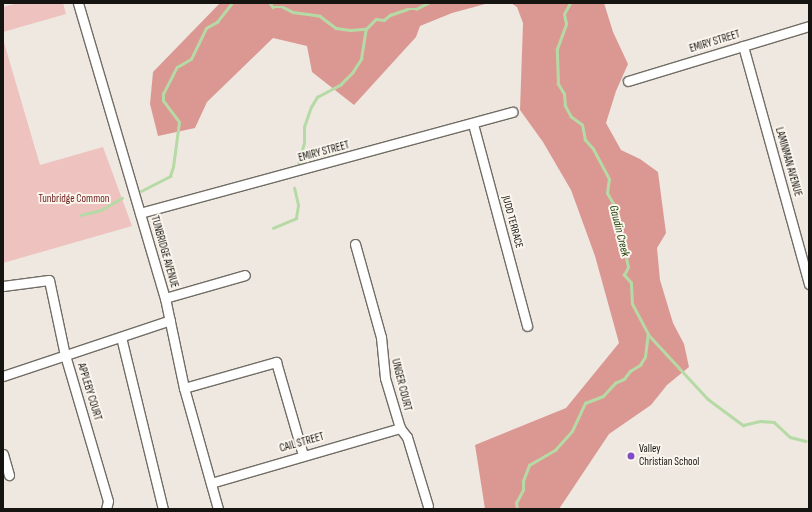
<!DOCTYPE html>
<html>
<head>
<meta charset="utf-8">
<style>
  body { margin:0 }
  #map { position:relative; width:812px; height:512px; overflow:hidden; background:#eee8e0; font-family:"Sofia Sans Condensed",sans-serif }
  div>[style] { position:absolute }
  .green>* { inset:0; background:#eec2be }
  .forest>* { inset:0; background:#db9892 }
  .stream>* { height:2.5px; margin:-1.25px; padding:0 1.25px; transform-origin:1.25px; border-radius:1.25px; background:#b6daa5 }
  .roads { filter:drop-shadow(1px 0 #716d65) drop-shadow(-1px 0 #716d65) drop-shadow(0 1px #716d65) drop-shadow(0 -1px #716d65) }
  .street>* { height:9px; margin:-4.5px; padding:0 4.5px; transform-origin:4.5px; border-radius:4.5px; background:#fff }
  .dots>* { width:11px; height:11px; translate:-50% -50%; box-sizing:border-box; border:2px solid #fbf6ed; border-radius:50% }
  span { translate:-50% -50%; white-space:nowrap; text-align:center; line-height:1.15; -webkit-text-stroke:4px #fbf6ed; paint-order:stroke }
  .street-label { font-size:11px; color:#161411 }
  .park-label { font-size:11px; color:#742524 }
  .poi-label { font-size:11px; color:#161411 }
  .left { translate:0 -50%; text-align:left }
  .water-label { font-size:12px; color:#1f4009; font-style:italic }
  .frame { position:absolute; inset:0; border:4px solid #161411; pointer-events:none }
</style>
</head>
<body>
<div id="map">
  <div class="green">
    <div style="clip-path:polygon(18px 3px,63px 3px,66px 14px,3px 32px,3px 7px)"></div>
    <div style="clip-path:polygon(3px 39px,40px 165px,103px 147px,132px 226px,3px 263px)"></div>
  </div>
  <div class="forest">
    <div style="clip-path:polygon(220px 3px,489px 3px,452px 13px,420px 26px,416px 37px,354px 105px,312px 72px,307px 46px,273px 38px,207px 102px,195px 128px,158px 136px,150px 104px,153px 72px)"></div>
    <div style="clip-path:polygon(511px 3px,604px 3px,613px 32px,628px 64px,616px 91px,606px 123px,621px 150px,640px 159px,658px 172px,666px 233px,657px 248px,660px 280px,673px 323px,684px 344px,689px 367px,667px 385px,651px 405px,609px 434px,559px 509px,485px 509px,475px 445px,566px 408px,619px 343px,595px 256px,571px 190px,543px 142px,520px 110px,523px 23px,517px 7px)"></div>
  </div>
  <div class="stream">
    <div style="left:252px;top:3px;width:3px"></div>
    <div style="left:270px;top:3px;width:5px;rotate:53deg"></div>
    <div style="left:273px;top:7px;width:10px"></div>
    <div style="left:283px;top:7px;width:11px;rotate:27deg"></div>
    <div style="left:293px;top:12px;width:27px;rotate:8deg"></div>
    <div style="left:320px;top:16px;width:20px;rotate:37deg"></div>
    <div style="left:336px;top:28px;width:14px;rotate:8deg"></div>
    <div style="left:350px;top:30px;width:16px;rotate:-4deg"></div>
    <div style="left:366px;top:29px;width:14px;rotate:-45deg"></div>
    <div style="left:376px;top:19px;width:8px;rotate:7deg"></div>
    <div style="left:384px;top:20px;width:8px;rotate:-40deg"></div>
    <div style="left:390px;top:15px;width:18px;rotate:-19deg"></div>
    <div style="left:407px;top:9px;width:9px"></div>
    <div style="left:416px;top:9px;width:13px;rotate:-27deg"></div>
    <div style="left:298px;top:165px;width:23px;rotate:-75deg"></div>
    <div style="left:304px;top:143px;width:16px;rotate:-90deg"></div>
    <div style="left:304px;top:127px;width:21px;rotate:-71deg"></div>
    <div style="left:311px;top:107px;width:12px;rotate:-59deg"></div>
    <div style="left:317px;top:97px;width:27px;rotate:-28deg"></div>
    <div style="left:341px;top:84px;width:16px;rotate:-45deg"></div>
    <div style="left:352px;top:73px;width:17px;rotate:-57deg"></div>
    <div style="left:361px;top:59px;width:30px;rotate:-81deg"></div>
    <div style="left:141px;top:191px;width:33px;rotate:-27deg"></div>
    <div style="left:170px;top:176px;width:9px;rotate:-72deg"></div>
    <div style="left:173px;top:167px;width:45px;rotate:-82.4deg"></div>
    <div style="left:179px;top:122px;width:26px;rotate:-127deg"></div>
    <div style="left:163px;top:101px;width:7px;rotate:-90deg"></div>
    <div style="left:163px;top:94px;width:30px;rotate:-63deg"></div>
    <div style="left:177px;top:67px;width:16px;rotate:-30deg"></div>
    <div style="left:191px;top:59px;width:34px;rotate:-64deg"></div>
    <div style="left:206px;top:28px;width:13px;rotate:-29deg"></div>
    <div style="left:217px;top:22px;width:24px;rotate:-52deg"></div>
    <div style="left:81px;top:215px;width:21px;rotate:-14deg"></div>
    <div style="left:101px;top:210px;width:24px;rotate:-30deg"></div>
    <div style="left:273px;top:228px;width:25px;rotate:-23deg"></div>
    <div style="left:296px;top:218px;width:13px;rotate:-81deg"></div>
    <div style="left:298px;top:205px;width:17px;rotate:-103deg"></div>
    <div style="left:648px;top:334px;width:88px;rotate:47.3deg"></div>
    <div style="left:708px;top:399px;width:44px;rotate:36.6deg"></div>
    <div style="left:743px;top:425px;width:17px;rotate:-13deg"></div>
    <div style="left:760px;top:421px;width:14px;rotate:4deg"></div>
    <div style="left:774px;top:422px;width:22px;rotate:43deg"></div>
    <div style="left:790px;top:437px;width:16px;rotate:14deg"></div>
    <div style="left:517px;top:509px;width:6px;rotate:-99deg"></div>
    <div style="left:516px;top:503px;width:15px;rotate:-62deg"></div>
    <div style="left:523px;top:490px;width:9px;rotate:-90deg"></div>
    <div style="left:523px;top:481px;width:17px;rotate:-69deg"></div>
    <div style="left:529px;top:465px;width:30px;rotate:-30deg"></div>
    <div style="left:555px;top:450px;width:25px;rotate:-48deg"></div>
    <div style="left:572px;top:431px;width:31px;rotate:-65deg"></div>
    <div style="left:585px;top:403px;width:19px;rotate:-21deg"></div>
    <div style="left:603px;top:396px;width:18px;rotate:-47deg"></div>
    <div style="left:615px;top:383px;width:10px;rotate:-24deg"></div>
    <div style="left:624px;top:379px;width:10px;rotate:-53deg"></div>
    <div style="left:630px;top:371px;width:12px;rotate:-31deg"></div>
    <div style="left:640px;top:365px;width:9px;rotate:-58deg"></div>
    <div style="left:645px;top:357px;width:23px;rotate:-83deg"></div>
    <div style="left:648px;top:334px;width:34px;rotate:-118deg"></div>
    <div style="left:632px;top:304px;width:21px;rotate:-93deg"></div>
    <div style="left:631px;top:283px;width:11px;rotate:-131deg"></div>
    <div style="left:624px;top:275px;width:9px;rotate:-63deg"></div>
    <div style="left:628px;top:267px;width:61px;rotate:-102.2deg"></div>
    <div style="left:615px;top:207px;width:16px;rotate:-120deg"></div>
    <div style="left:607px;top:193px;width:14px;rotate:-82deg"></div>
    <div style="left:609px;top:179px;width:34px;rotate:-118deg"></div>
    <div style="left:593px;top:149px;width:12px;rotate:-132deg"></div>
    <div style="left:585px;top:140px;width:15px;rotate:-101deg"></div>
    <div style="left:582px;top:125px;width:14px;rotate:-144deg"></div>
    <div style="left:571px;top:117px;width:13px;rotate:-119deg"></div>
    <div style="left:565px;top:106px;width:12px;rotate:-95deg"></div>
    <div style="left:564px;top:94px;width:12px;rotate:-121deg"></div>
    <div style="left:558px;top:84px;width:35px;rotate:-92deg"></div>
    <div style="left:557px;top:49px;width:27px;rotate:-70deg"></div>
    <div style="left:566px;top:24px;width:10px;rotate:-101deg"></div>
    <div style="left:564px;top:14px;width:13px;rotate:-61deg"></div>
  </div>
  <div class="roads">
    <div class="street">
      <div style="left:78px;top:3px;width:308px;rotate:73.6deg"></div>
      <div style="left:165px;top:298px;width:92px;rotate:78.1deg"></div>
      <div style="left:184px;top:388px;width:126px;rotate:74.3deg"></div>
      <div style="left:743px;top:46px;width:247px;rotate:74.5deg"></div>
      <div style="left:628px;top:81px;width:189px;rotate:-16.9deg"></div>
      <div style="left:473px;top:124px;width:209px;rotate:75deg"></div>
      <div style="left:140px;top:213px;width:386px;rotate:-15.2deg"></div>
      <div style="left:355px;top:244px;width:97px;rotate:74.4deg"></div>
      <div style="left:381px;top:337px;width:41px;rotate:84.4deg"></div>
      <div style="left:385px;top:378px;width:52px;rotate:73.3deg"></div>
      <div style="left:400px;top:428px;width:11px;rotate:52deg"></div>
      <div style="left:407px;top:437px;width:72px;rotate:73.1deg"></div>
      <div style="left:3px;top:286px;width:46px;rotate:-7.4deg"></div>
      <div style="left:49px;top:280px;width:77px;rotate:78deg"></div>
      <div style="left:65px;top:355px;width:152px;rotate:73.6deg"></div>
      <div style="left:108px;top:501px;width:8px;rotate:104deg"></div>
      <div style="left:165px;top:298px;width:83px;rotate:-16deg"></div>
      <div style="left:121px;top:337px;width:177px;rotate:76.3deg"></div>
      <div style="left:3px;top:376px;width:176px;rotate:-18.5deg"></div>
      <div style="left:184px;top:388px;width:96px;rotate:-15.8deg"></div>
      <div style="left:276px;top:362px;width:97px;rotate:73.8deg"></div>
      <div style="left:3px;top:454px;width:22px;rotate:74deg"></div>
      <div style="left:211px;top:483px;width:197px;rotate:-16.2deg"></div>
    </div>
  </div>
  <div class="dots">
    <div style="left:631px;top:456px;background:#824cc4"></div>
  </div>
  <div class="street-label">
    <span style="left:715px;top:42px;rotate:-17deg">EMIRY STREET</span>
    <span style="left:324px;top:152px;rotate:-15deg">EMIRY STREET</span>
    <span style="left:788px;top:162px;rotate:74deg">LAMINMAN AVENUE</span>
    <span style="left:512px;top:222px;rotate:75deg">JUDD TERRACE</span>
    <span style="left:164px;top:252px;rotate:74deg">TUNBRIDGE AVENUE</span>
    <span style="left:401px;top:385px;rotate:76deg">UNGER COURT</span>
    <span style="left:89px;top:392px;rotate:73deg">APPLEBY COURT</span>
    <span style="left:302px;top:443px;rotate:-16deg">CAIL STREET</span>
  </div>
  <div class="park-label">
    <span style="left:74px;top:199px">Tunbridge Common</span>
  </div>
  <div class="poi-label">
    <span class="left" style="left:639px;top:456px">Valley<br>Christian School</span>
  </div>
  <div class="water-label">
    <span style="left:619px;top:231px;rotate:76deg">Gaudin Creek</span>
  </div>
  <div class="frame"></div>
</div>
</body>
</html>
